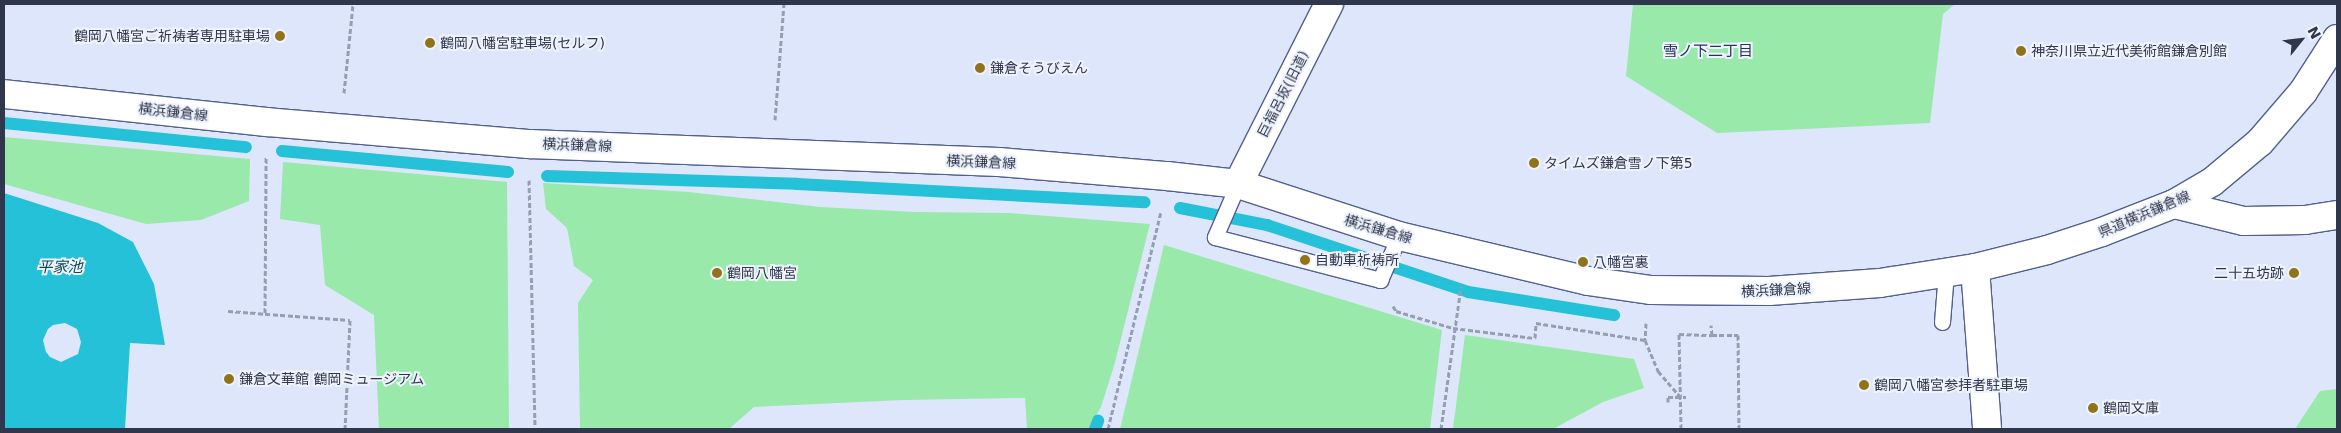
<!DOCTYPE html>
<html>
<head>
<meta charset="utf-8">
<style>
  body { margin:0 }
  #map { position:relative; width:2341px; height:433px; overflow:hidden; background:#dee6fc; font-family:"DejaVu Sans","Noto Sans JP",sans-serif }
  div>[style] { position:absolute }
  .green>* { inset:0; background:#98e9aa }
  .water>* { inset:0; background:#25c1d8 }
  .stream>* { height:12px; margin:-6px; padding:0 6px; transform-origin:6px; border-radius:6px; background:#25c1d8 }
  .path>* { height:3px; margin-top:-1.5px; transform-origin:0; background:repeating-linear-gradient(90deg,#969eb4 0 5px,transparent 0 7.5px) }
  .roads { filter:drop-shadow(1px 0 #51608f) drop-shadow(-1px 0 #51608f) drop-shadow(0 1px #51608f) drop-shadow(0 -1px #51608f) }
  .lane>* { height:15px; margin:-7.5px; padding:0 7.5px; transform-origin:7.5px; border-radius:7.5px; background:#fff }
  .street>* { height:28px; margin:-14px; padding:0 14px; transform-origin:14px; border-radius:14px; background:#fff }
  .primary>* { height:28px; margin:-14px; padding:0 14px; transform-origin:14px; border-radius:14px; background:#fff }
  .dots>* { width:14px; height:14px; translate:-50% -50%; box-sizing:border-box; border:2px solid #eff3fe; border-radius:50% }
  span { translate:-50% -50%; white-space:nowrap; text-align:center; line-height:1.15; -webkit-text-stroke:4px #eff3fe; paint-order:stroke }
  .poi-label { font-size:14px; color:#30374c }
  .right { translate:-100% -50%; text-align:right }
  .left { translate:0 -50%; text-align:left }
  .street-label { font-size:14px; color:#30374c }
  .neighbourhood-label { font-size:15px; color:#27325d }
  .water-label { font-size:15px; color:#0a4a54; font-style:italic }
  .frame { position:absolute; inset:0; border:5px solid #30374c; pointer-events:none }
  .north { position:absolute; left:2276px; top:15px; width:50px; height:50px; -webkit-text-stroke:4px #eff3fe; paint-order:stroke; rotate:61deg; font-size:14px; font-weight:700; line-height:20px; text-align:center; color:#30374c }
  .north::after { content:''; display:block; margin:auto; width:18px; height:22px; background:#30374c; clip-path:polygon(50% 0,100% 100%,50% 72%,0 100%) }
</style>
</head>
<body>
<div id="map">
  <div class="green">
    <div style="clip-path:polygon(1633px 4px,1955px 4px,1943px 14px,1930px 123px,1717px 133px,1626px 76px)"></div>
    <div style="clip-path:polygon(4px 137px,250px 159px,249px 201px,201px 220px,146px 224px,4px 184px)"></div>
    <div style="clip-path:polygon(283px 162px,507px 182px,509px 429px,379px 429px,374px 315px,325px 285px,320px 225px,280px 219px)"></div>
    <div style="clip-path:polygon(543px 183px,689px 192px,820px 207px,915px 212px,1010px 213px,1150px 224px,1114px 366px,1101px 407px,1088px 429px,1027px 429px,1025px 398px,903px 400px,754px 407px,729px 429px,580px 429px,578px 303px,593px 280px,574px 266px,567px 228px,546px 209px)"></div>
    <div style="clip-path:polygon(1164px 245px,1442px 330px,1430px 429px,1120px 429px)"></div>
    <div style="clip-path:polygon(1465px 335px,1634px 359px,1644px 388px,1603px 402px,1553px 429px,1453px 429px)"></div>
    <div style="clip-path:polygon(2337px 389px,2337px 429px,2295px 429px,2320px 391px)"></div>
  </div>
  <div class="water">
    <div style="clip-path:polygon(evenodd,4px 193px,98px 223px,133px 242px,154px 284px,165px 345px,130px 343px,125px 429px,4px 429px,4px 193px,65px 323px,77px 329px,81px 342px,78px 354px,61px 362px,50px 357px,46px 352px,43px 340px,48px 329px,53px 325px,65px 323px)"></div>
  </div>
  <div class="stream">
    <div style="left:4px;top:123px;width:243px;rotate:5.7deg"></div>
    <div style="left:282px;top:151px;width:227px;rotate:5.3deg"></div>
    <div style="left:547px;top:176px;width:250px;rotate:1.8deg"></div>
    <div style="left:797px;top:184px;width:348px;rotate:3deg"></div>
    <div style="left:1180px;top:208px;width:89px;rotate:11.1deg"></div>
    <div style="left:1267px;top:225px;width:212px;rotate:18.4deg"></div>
    <div style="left:1468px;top:292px;width:148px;rotate:9deg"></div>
    <div style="left:1095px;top:429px;width:9px;rotate:-69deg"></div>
  </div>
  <div class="path">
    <div style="left:344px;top:93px;width:89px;rotate:-84.2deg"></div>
    <div style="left:775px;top:120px;width:116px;rotate:-85.6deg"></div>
    <div style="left:529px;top:180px;width:249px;rotate:88.6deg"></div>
    <div style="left:1393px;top:306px;width:6px;rotate:59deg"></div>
    <div style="left:1396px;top:311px;width:59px;rotate:16.6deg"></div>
    <div style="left:1453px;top:328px;width:83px;rotate:7deg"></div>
    <div style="left:1535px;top:338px;width:15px;rotate:-86deg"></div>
    <div style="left:1536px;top:323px;width:110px;rotate:8.9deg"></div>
    <div style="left:228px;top:311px;width:122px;rotate:4.2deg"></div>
    <div style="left:350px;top:320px;width:109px;rotate:92.6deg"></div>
    <div style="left:265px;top:313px;width:156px;rotate:-89.6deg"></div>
    <div style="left:1646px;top:323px;width:17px;rotate:93deg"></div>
    <div style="left:1645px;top:340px;width:34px;rotate:67deg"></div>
    <div style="left:1658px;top:371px;width:33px;rotate:49deg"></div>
    <div style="left:1712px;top:335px;width:26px"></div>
    <div style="left:1738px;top:335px;width:94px;rotate:89.4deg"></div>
    <div style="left:1668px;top:402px;width:5px;rotate:-90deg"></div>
    <div style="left:1668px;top:397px;width:18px"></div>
    <div style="left:364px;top:429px;width:8px"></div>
    <div style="left:1108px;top:429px;width:224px;rotate:-76.3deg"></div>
    <div style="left:1441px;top:429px;width:144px;rotate:-82deg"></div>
    <div style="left:1681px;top:429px;width:95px;rotate:-91.2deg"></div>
    <div style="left:1679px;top:334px;width:33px;rotate:2deg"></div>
    <div style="left:1712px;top:335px;width:10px;rotate:-96deg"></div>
  </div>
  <div class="roads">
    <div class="lane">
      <div style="left:1238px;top:184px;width:58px;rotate:113.5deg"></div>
      <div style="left:1215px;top:237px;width:171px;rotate:14.6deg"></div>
      <div style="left:1380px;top:280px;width:48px;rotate:-66.6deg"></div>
      <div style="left:1942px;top:322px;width:50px;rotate:-85.4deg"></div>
    </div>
    <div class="street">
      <div style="left:1238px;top:184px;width:202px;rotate:-63.2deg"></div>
      <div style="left:2174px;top:204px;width:72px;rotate:13.7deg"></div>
      <div style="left:2244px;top:221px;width:61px;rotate:-0.9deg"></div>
      <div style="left:2305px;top:220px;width:32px;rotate:-9deg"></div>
      <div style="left:1975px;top:268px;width:161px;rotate:85.7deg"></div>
    </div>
    <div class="primary">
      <div style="left:4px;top:94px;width:264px;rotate:6.1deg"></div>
      <div style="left:267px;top:122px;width:263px;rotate:4.8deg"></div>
      <div style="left:529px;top:144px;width:470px;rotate:2.2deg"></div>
      <div style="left:999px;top:162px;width:169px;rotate:4.8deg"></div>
      <div style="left:1167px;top:176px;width:71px;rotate:6.4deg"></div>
      <div style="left:1238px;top:184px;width:169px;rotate:17.9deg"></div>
      <div style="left:1399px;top:236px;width:194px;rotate:13.4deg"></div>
      <div style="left:1588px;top:281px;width:64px;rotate:8.1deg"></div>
      <div style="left:1651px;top:290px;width:118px;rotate:0.5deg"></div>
      <div style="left:1769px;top:291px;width:111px;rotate:-4.1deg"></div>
      <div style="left:1880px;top:283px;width:96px;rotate:-9deg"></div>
      <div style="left:1975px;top:268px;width:74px;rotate:-14deg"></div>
      <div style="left:2047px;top:250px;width:58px;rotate:-18.1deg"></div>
      <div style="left:2102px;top:232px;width:77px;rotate:-21.3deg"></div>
      <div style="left:2174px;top:204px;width:44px;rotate:-30.1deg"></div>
      <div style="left:2212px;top:182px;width:62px;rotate:-39.8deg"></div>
      <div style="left:2260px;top:142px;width:66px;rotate:-49.3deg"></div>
      <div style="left:2303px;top:92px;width:63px;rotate:-57.3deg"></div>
    </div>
  </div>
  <div class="dots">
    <div style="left:280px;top:36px;background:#907419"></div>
    <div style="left:430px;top:43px;background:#907419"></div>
    <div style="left:2021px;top:51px;background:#907419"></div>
    <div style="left:980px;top:68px;background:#907419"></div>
    <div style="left:1534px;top:163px;background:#907419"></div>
    <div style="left:1305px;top:260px;background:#907419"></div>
    <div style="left:1583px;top:262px;background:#907419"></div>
    <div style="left:717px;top:273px;background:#907419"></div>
    <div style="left:2294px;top:273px;background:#907419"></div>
    <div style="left:229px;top:379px;background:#907419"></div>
    <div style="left:1864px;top:385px;background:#907419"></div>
    <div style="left:2093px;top:408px;background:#907419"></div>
  </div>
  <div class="poi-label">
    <span class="right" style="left:270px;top:36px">鶴岡八幡宮ご祈祷者専用駐車場</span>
    <span class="left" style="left:440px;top:43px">鶴岡八幡宮駐車場(セルフ)</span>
    <span class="left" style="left:2031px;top:51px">神奈川県立近代美術館鎌倉別館</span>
    <span class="left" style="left:990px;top:68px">鎌倉そうびえん</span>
    <span class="left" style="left:1544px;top:163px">タイムズ鎌倉雪ノ下第5</span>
    <span class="left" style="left:1315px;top:260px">自動車祈祷所</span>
    <span class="left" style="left:1593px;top:262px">八幡宮裏</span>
    <span class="left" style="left:727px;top:273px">鶴岡八幡宮</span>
    <span class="right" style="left:2284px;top:273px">二十五坊跡</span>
    <span class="left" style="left:239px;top:379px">鎌倉文華館 鶴岡ミュージアム</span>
    <span class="left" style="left:1874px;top:385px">鶴岡八幡宮参拝者駐車場</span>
    <span class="left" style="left:2103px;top:408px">鶴岡文庫</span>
  </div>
  <div class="street-label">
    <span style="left:1283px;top:94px;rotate:-63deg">巨福呂坂(旧道)</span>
    <span style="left:173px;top:112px;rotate:6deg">横浜鎌倉線</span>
    <span style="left:577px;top:145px;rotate:2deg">横浜鎌倉線</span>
    <span style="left:981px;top:162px;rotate:2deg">横浜鎌倉線</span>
    <span style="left:2144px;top:214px;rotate:-23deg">県道横浜鎌倉線</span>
    <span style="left:1378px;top:229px;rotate:16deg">横浜鎌倉線</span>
    <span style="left:1776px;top:290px;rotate:-3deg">横浜鎌倉線</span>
  </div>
  <div class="neighbourhood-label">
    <span style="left:1708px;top:52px">雪ノ下二丁目</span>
  </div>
  <div class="water-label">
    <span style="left:60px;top:268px">平家池</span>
  </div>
  <div class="frame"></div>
  <div class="north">N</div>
</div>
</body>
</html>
